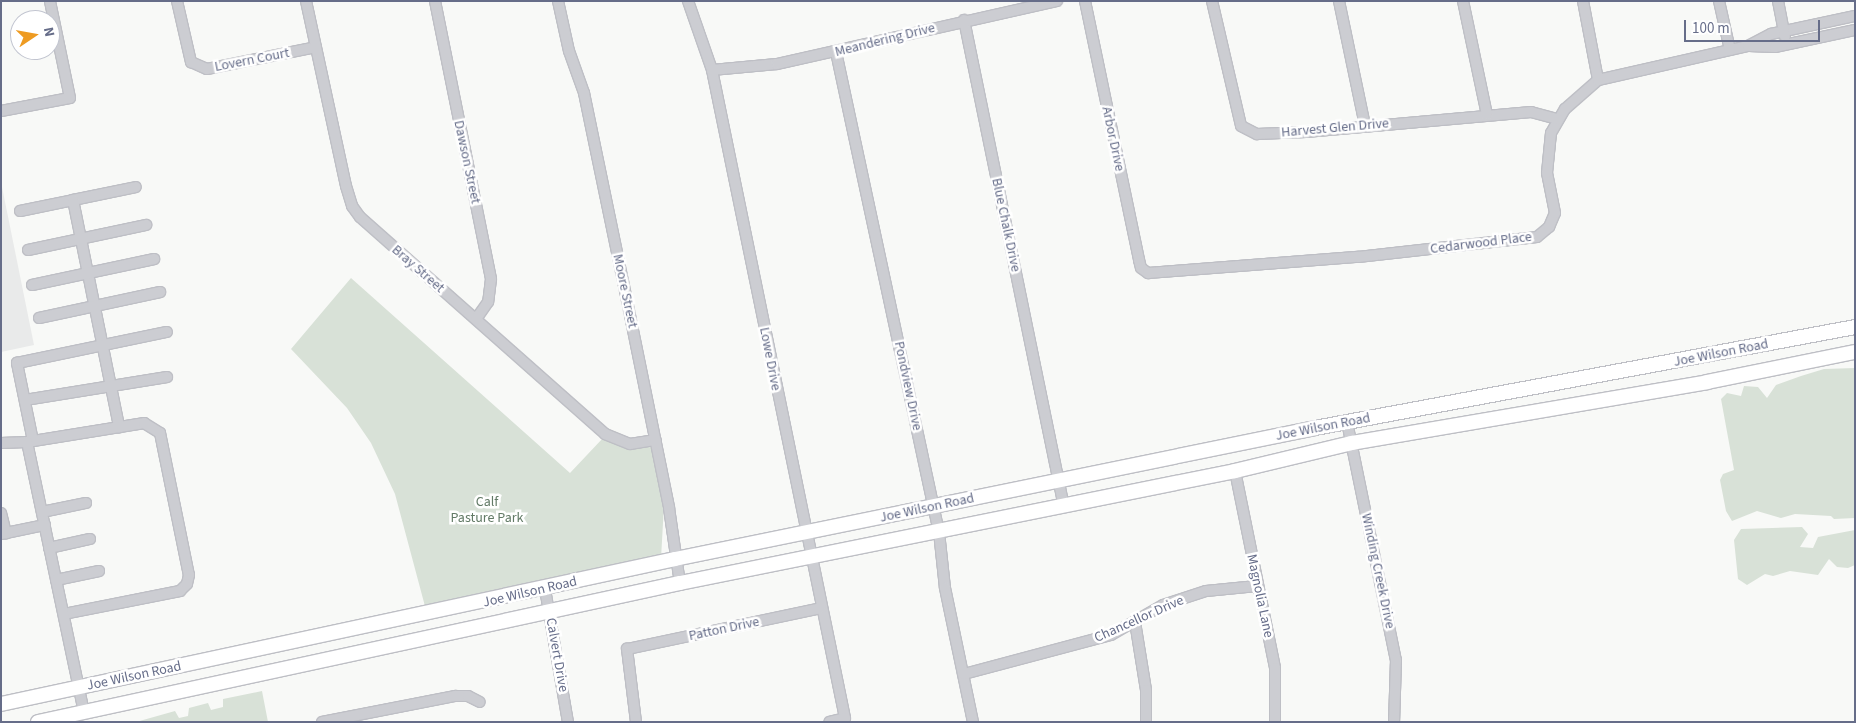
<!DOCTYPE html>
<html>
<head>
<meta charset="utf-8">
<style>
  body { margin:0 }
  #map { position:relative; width:1856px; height:723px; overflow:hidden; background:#f8f9f7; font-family:"Source Sans 3",sans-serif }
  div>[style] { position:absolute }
  .built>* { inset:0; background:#e9eaea }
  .green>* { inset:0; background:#d8e1d7 }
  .roads { filter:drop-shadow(1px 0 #bebfc5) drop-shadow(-1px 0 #bebfc5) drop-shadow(0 1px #bebfc5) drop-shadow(0 -1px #bebfc5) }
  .minor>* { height:10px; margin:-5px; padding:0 5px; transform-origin:5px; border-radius:5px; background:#cccdd2 }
  .major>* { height:14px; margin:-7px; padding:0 7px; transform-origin:7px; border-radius:7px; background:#fff }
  span { translate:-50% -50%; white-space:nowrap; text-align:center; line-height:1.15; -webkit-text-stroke:5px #fff; paint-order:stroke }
  .street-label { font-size:14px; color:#666d89 }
  .park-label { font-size:14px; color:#627a66 }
  .frame { position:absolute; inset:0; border:2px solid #666d89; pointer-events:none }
  .north { position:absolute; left:10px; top:10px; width:50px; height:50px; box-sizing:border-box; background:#fff; border:1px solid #c2c5d0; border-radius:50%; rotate:78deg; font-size:14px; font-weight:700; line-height:20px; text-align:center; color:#666d89 }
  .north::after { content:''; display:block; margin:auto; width:18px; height:22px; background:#ee9b22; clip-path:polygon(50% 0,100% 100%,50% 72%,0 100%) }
  .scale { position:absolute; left:1684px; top:20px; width:136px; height:22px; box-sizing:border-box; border:2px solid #666d89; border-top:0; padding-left:6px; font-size:15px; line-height:18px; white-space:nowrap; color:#666d89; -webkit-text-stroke:4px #fff; paint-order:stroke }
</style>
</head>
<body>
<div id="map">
  <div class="built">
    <div style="clip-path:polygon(1px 182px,34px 345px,1px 352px)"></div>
  </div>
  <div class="green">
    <div style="clip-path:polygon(351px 278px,570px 473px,603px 438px,648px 446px,654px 450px,664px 505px,661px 559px,426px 610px,395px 494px,371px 443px,347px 408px,291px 349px)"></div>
    <div style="clip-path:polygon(1855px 368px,1855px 518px,1834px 519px,1831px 516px,1795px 514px,1781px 518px,1757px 511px,1732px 521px,1726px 511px,1720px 480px,1723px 474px,1734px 470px,1721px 399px,1727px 393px,1741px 396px,1744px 386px,1758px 387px,1767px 398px,1776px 385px,1801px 376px,1824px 369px)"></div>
    <div style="clip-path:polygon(1802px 527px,1808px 534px,1800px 547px,1813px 548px,1818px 537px,1855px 530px,1855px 565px,1848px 568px,1837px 567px,1829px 559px,1818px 575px,1790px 571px,1773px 576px,1765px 574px,1747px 585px,1738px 579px,1734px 540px,1741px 529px)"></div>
    <div style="clip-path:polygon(262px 691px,268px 722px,136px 722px,175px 711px,179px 718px,188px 716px,189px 708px,208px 703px,211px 710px,223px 707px,223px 699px)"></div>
  </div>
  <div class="roads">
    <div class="minor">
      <div style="left:177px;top:1px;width:63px;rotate:77.1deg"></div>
      <div style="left:191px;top:62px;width:17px;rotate:24deg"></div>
      <div style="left:207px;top:69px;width:111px;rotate:-11.4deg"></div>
      <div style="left:306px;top:1px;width:189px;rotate:77.8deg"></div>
      <div style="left:346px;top:186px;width:21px;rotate:73deg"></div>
      <div style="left:352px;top:206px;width:14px;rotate:54deg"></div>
      <div style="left:360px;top:217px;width:327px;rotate:41.5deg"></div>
      <div style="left:605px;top:434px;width:27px;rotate:22deg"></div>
      <div style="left:630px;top:444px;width:26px;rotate:-9deg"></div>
      <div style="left:435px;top:1px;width:284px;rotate:78.6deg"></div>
      <div style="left:491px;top:279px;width:23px;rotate:97deg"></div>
      <div style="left:488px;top:302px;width:21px;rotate:125deg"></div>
      <div style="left:558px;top:1px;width:51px;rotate:77.6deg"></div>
      <div style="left:569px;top:51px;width:45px;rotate:70.3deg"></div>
      <div style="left:584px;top:93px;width:192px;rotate:78.3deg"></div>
      <div style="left:623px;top:281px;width:232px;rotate:78.5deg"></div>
      <div style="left:669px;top:508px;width:76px;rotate:81.7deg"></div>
      <div style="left:688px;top:1px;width:73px;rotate:70.8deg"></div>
      <div style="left:712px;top:70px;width:662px;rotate:78.4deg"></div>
      <div style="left:845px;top:718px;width:16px;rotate:166deg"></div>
      <div style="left:1085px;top:1px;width:265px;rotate:78.2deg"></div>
      <div style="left:1139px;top:260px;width:8px;rotate:76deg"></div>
      <div style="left:1141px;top:268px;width:9px;rotate:36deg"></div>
      <div style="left:1148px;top:273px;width:211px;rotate:-4.4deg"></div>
      <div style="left:1358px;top:257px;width:180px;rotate:-6.4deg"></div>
      <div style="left:1537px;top:237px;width:16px;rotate:-40deg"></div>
      <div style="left:1549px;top:227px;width:15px;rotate:-67deg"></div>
      <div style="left:1555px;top:213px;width:41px;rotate:-101.3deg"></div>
      <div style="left:1547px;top:173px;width:40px;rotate:-84.3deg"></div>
      <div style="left:1551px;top:133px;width:28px;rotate:-60deg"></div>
      <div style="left:1565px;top:109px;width:44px;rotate:-41.3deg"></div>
      <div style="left:1598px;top:80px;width:154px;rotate:-12.8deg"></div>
      <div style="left:1748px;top:46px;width:26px;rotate:-28deg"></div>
      <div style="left:1771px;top:34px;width:86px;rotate:-12.1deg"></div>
      <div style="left:1212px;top:1px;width:128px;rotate:76.9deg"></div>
      <div style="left:1241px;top:126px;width:18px;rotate:27deg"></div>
      <div style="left:1257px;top:134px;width:49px;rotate:-2.3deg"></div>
      <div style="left:1306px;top:132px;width:226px;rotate:-5.1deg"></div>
      <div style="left:1531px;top:112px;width:28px;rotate:15deg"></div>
      <div style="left:1339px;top:1px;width:127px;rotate:78.2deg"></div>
      <div style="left:1463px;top:1px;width:116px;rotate:78.1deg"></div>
      <div style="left:1583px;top:1px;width:80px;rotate:79.2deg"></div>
      <div style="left:1719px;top:1px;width:50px;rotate:77.3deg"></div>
      <div style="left:1778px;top:1px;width:36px;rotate:79deg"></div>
      <div style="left:964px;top:20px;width:494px;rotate:78.4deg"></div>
      <div style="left:1749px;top:46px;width:26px;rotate:2deg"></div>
      <div style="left:1775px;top:47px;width:82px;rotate:-12deg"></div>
      <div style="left:836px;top:52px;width:491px;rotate:77.9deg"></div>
      <div style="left:939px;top:532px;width:56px;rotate:83.9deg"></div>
      <div style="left:945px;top:588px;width:137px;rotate:78.2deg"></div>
      <div style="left:712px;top:70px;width:65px;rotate:-5.3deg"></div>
      <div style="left:777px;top:64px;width:287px;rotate:-12.7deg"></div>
      <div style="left:1px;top:111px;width:70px;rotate:-10.7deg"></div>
      <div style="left:70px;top:98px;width:99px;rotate:-101.7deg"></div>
      <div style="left:73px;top:200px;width:64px;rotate:-11.7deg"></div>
      <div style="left:20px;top:211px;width:54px;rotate:-11.7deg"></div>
      <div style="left:73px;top:200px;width:232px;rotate:78.5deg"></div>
      <div style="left:28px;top:250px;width:121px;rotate:-12deg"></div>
      <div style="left:32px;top:285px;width:125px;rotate:-12deg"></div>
      <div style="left:39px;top:318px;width:124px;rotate:-12.1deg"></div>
      <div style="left:25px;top:400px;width:144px;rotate:-9.2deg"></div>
      <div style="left:1347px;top:422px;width:243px;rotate:78.4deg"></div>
      <div style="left:1396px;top:660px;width:62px;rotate:91.8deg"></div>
      <div style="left:33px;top:441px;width:80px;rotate:-101.6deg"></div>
      <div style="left:17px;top:363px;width:153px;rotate:-11.7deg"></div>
      <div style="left:27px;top:442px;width:119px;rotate:-9.2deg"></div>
      <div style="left:144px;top:423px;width:19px;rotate:32deg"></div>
      <div style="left:160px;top:433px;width:145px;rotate:78.5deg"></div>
      <div style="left:189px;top:575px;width:9px;rotate:103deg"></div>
      <div style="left:187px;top:584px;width:10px;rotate:135deg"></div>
      <div style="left:180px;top:591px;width:118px;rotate:168.8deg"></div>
      <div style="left:1px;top:443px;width:26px;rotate:-2deg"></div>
      <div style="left:27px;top:442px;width:276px;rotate:78.1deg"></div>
      <div style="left:1235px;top:471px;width:201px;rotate:78.5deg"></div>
      <div style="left:1275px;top:668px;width:54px;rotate:90deg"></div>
      <div style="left:42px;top:512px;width:45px;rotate:-11.6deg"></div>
      <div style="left:1px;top:513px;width:21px;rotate:76deg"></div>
      <div style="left:1px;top:534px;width:45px;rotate:-11.6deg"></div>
      <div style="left:49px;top:548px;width:42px;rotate:-12.4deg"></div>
      <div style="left:56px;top:580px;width:44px;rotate:-11.8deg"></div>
      <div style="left:545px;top:589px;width:135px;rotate:80.2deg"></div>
      <div style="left:1135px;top:622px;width:69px;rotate:80.8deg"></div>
      <div style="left:1146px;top:690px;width:32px;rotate:90deg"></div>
      <div style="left:964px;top:674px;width:152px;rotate:-14.9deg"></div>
      <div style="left:1111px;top:635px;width:60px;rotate:-30deg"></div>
      <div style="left:1163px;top:605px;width:45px;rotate:-18deg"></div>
      <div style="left:1206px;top:591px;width:51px;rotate:-5.6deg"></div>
      <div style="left:322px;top:722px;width:136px;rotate:-11.1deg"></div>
      <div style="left:455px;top:696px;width:13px"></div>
      <div style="left:468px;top:696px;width:13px;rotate:27deg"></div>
      <div style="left:636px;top:722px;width:74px;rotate:-97deg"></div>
      <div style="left:627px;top:649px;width:198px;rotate:-11.9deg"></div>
    </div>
    <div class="major">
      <div style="left:1px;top:704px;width:689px;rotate:-12.14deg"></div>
      <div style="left:675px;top:559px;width:653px;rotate:-11.57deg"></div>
      <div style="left:1315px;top:428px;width:549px;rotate:-10.59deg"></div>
      <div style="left:38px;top:722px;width:657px;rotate:-12.22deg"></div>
      <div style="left:680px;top:583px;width:566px;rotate:-11.41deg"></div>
      <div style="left:1235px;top:471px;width:120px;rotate:-13.5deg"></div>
      <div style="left:1352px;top:443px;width:360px;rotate:-9.7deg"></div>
      <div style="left:1707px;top:382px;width:151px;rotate:-11.5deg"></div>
    </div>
  </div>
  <div class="street-label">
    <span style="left:885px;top:40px;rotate:-14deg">Meandering Drive</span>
    <span style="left:252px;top:60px;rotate:-11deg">Lovern Court</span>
    <span style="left:1335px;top:128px;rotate:-5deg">Harvest Glen Drive</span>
    <span style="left:1113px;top:139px;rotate:78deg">Arbor Drive</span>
    <span style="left:467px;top:162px;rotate:78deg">Dawson Street</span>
    <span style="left:1006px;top:225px;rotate:78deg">Blue Chalk Drive</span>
    <span style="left:1481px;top:243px;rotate:-7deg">Cedarwood Place</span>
    <span style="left:418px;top:269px;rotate:41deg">Bray Street</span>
    <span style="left:625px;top:291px;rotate:78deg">Moore Street</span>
    <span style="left:1721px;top:353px;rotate:-11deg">Joe Wilson Road</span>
    <span style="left:770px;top:359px;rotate:79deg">Lowe Drive</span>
    <span style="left:908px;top:386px;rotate:78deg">Pondview Drive</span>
    <span style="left:1323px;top:427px;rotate:-11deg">Joe Wilson Road</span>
    <span style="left:927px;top:508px;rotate:-12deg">Joe Wilson Road</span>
    <span style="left:1378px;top:571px;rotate:78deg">Winding Creek Drive</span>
    <span style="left:530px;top:592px;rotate:-13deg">Joe Wilson Road</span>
    <span style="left:1260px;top:596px;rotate:78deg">Magnolia Lane</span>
    <span style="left:1139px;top:619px;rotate:-24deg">Chancellor Drive</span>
    <span style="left:724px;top:629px;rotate:-12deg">Patton Drive</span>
    <span style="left:557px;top:655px;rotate:80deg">Calvert Drive</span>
    <span style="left:134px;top:676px;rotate:-12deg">Joe Wilson Road</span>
  </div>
  <div class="park-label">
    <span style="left:487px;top:510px">Calf<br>Pasture Park</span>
  </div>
  <div class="frame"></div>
  <div class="north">N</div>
  <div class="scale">100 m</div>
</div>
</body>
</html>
